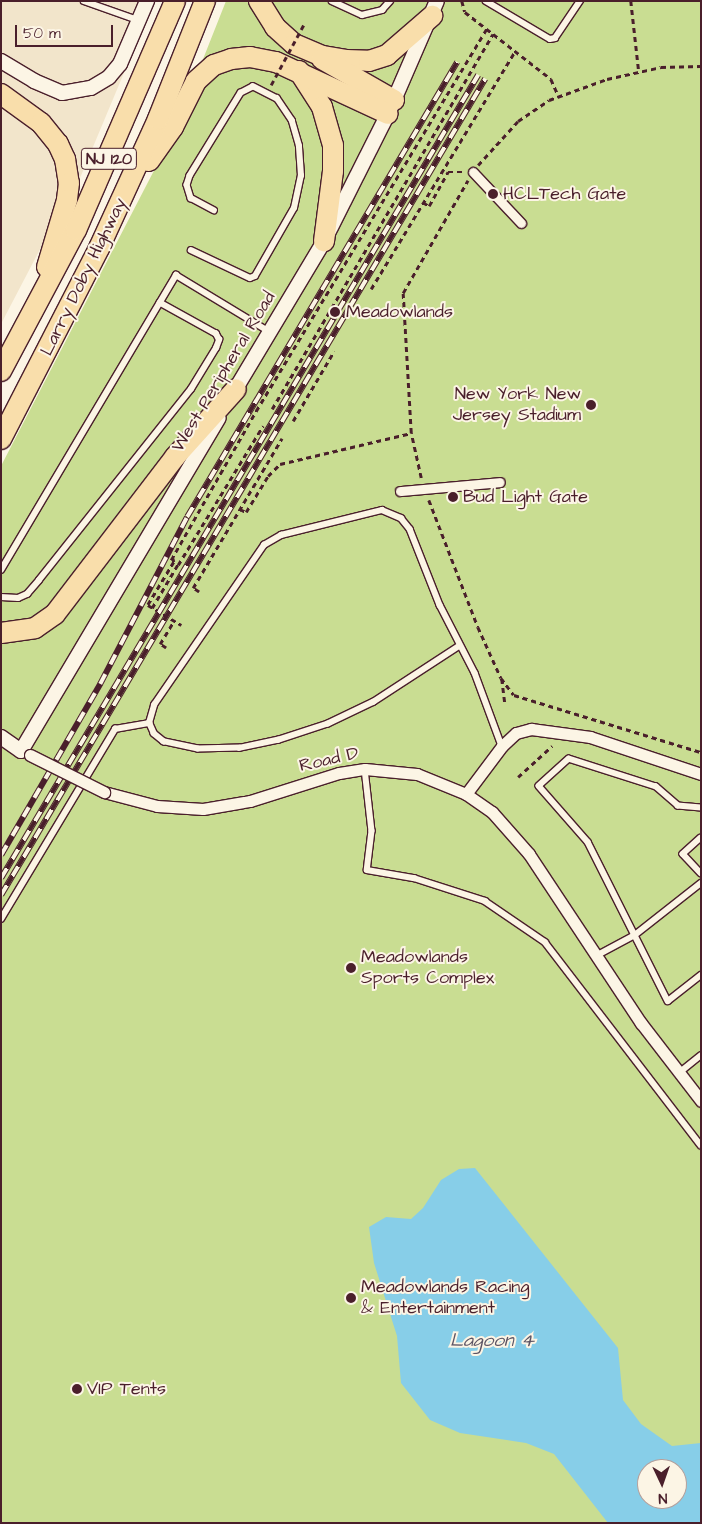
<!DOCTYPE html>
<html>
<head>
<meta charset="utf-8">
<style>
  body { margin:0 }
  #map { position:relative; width:702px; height:1524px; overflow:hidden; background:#fcf5e5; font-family:"Architects Daughter",sans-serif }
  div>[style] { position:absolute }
  .built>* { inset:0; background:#f2e5cb }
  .green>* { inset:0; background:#c9dd92 }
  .water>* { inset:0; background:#87cee8 }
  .path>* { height:2.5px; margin-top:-1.25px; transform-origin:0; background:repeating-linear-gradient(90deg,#4a1f2b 0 5px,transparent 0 9px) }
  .roads { filter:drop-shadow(1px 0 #4a1f2b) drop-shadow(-1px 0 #4a1f2b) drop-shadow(0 1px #4a1f2b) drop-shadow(0 -1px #4a1f2b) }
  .service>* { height:5.5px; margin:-2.75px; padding:0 2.75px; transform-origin:2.75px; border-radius:2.75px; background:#fcf5e5 }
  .pedestrian>* { height:9px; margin:-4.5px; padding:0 4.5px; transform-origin:4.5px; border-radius:4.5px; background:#fcf5e5 }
  .minor>* { height:11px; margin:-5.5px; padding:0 5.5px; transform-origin:5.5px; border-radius:5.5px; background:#fcf5e5 }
  .tertiary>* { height:14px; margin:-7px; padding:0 7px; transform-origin:7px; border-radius:7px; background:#fcf5e5 }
  .motorway>* { height:20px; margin:-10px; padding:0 10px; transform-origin:10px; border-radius:10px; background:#f9deab }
  .rail>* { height:5.5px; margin-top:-2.75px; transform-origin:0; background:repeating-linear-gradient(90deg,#fcf5e5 0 11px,#4a1f2b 0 22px); box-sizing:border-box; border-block:1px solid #4a1f2b }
  .path-bridge>* { height:2.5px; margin-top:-1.25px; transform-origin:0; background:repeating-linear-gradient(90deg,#4a1f2b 0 5px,transparent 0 9px) }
  .bridges { filter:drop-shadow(1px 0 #4a1f2b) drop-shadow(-1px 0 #4a1f2b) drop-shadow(0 1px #4a1f2b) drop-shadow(0 -1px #4a1f2b) }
  .minor-bridge>* { height:11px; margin:-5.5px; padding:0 5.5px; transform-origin:5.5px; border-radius:5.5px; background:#fcf5e5 }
  .dots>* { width:14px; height:14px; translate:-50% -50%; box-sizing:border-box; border:2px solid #fcf5e5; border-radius:50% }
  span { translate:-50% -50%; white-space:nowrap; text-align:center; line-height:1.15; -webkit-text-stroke:4px #fcf5e5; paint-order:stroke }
  .shield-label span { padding:1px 4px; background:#fcf5e5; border:1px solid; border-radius:4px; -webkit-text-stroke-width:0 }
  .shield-label { font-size:16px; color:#4a1f2b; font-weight:700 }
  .poi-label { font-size:18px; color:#4a1f2b }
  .left { translate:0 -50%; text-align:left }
  .right { translate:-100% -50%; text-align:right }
  .street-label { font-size:18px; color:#4a1f2b }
  .water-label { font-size:19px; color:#5c5464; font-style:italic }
  .frame { position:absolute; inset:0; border:2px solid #4a1f2b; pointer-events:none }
  .north { position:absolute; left:637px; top:1459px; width:50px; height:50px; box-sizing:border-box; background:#fcf5e5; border:1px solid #b59f9b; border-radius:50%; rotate:177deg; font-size:14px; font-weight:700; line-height:20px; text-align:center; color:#4a1f2b }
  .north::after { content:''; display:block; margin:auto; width:18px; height:22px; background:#4a1f2b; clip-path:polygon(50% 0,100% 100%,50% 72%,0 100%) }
  .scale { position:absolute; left:15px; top:25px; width:98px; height:22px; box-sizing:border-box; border:2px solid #4a1f2b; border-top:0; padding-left:6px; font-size:15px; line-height:18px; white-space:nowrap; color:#4a1f2b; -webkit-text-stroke:4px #fcf5e5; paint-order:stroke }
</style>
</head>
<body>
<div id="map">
  <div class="built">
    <div style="clip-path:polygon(1px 1px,154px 1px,75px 190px,49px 232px,1px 324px)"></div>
  </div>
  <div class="green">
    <div style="clip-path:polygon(evenodd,226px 1px,701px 1px,701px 1523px,1px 1523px,1px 466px,175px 130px,226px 1px,647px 1469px,677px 1469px,677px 1499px,647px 1499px,647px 1469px)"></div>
  </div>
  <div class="water">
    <div style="clip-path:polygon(evenodd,475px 1168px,618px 1348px,623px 1400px,641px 1424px,672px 1446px,701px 1443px,701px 1523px,608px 1523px,554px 1454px,526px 1443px,460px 1433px,430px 1420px,401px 1383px,397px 1336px,374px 1263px,369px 1227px,386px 1217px,411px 1219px,423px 1208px,441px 1180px,459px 1169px,475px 1168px,647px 1469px,677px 1469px,677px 1499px,647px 1499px,647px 1469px)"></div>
  </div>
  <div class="path">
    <div style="left:462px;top:1px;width:11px;rotate:75deg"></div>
    <div style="left:465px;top:12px;width:109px;rotate:37.9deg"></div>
    <div style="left:551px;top:79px;width:20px;rotate:66deg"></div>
    <div style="left:631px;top:1px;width:71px;rotate:83.6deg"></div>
    <div style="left:478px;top:165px;width:59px;rotate:-47.7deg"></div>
    <div style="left:518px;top:121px;width:37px;rotate:-34deg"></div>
    <div style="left:549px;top:100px;width:62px;rotate:-19.9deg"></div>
    <div style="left:607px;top:79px;width:55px;rotate:-12.5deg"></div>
    <div style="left:661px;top:67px;width:40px;rotate:-1.4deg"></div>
    <div style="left:423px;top:202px;width:7px;rotate:34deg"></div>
    <div style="left:429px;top:206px;width:39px;rotate:-61deg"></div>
    <div style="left:448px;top:172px;width:16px"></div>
    <div style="left:371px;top:289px;width:278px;rotate:-58.8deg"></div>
    <div style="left:272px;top:409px;width:435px;rotate:-59.5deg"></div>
    <div style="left:293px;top:421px;width:81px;rotate:-59.6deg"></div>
    <div style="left:421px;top:478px;width:46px;rotate:-102.5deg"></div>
    <div style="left:411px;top:433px;width:140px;rotate:-93.3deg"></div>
    <div style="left:403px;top:293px;width:130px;rotate:-60.1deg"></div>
    <div style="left:429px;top:500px;width:136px;rotate:68.9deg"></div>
    <div style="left:478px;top:627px;width:56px;rotate:65.7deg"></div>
    <div style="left:501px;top:678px;width:21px;rotate:53deg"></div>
    <div style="left:514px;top:695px;width:195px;rotate:17deg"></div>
    <div style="left:240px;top:509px;width:7px;rotate:27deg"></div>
    <div style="left:246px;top:512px;width:42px;rotate:-58.6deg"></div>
    <div style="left:268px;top:476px;width:17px;rotate:-45deg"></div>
    <div style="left:280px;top:464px;width:135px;rotate:-13.3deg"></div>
    <div style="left:173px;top:558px;width:4px;rotate:76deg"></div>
    <div style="left:174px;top:562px;width:50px;rotate:121.2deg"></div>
    <div style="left:148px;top:605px;width:39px;rotate:31deg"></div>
    <div style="left:171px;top:560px;width:172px;rotate:-60.3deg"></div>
    <div style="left:256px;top:411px;width:446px;rotate:-58.9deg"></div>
    <div style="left:178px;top:565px;width:163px;rotate:-58.6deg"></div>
    <div style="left:199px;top:592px;width:7px;rotate:-146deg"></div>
    <div style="left:193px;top:588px;width:174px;rotate:-59.3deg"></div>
    <div style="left:152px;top:608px;width:51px;rotate:-59.4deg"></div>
    <div style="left:166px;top:648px;width:7px;rotate:-146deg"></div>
    <div style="left:160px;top:644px;width:27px;rotate:-59deg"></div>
    <div style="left:502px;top:679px;width:24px;rotate:83deg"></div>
    <div style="left:518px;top:777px;width:46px;rotate:-42.4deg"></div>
  </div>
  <div class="roads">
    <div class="service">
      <div style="left:84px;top:1px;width:57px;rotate:19.4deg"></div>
      <div style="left:332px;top:1px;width:33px;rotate:25deg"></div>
      <div style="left:362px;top:15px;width:21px;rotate:-14deg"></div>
      <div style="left:382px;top:10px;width:12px;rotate:-48deg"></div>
      <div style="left:486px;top:1px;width:74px;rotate:30.7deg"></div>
      <div style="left:550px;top:39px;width:5px;rotate:-11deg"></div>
      <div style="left:555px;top:38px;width:45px;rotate:-56deg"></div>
      <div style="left:191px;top:250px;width:65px;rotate:25.4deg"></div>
      <div style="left:250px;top:278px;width:5px;rotate:-22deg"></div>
      <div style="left:255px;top:276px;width:78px;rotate:-60.2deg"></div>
      <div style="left:294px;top:208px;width:33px;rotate:-78deg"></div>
      <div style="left:301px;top:176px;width:30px;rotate:-94deg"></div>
      <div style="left:299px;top:146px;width:26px;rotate:-106deg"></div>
      <div style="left:292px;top:121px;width:27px;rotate:-124deg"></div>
      <div style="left:277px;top:99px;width:27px;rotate:-153deg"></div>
      <div style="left:253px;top:87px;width:13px;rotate:153deg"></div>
      <div style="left:241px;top:93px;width:97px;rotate:121.6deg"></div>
      <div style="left:190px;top:176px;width:9px;rotate:108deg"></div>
      <div style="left:187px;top:185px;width:14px;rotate:73deg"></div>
      <div style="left:191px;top:198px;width:26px;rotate:28deg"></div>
      <div style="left:1px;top:570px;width:343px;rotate:-59.3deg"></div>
      <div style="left:176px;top:275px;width:110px;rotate:31.2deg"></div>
      <div style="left:1px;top:597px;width:17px;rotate:3deg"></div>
      <div style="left:18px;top:598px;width:10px;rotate:-24deg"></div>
      <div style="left:27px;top:594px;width:18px;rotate:-49deg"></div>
      <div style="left:39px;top:580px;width:244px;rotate:-51.5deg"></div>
      <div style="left:191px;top:389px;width:48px;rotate:-58.6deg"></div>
      <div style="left:216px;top:348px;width:9px;rotate:-69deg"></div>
      <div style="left:219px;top:340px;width:7px;rotate:-117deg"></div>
      <div style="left:216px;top:334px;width:64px;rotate:-151deg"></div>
      <div style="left:460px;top:646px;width:103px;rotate:146.9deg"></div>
      <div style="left:374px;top:702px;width:51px;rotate:154.4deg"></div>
      <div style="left:328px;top:724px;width:52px;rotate:161.9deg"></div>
      <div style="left:279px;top:740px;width:40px;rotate:168deg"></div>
      <div style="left:240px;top:748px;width:42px;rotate:178.6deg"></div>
      <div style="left:198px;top:749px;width:35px;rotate:-168deg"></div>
      <div style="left:164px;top:742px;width:13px;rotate:-141deg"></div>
      <div style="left:154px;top:734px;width:12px;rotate:-114deg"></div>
      <div style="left:149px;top:723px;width:19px;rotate:-74deg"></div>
      <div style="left:154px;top:705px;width:194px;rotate:-55.5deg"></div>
      <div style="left:264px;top:545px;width:20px;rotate:-30deg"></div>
      <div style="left:281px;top:535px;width:104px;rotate:-13.9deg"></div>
      <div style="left:382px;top:510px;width:21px;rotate:23deg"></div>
      <div style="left:401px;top:518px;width:14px;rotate:51deg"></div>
      <div style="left:410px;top:529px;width:82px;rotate:68.5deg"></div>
      <div style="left:440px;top:605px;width:76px;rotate:62.8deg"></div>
      <div style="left:475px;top:673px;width:78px;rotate:69.7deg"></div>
      <div style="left:365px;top:769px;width:62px;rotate:83.6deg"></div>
      <div style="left:372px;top:831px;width:39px;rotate:97deg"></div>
      <div style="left:367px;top:870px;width:48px;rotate:9.7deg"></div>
      <div style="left:414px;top:878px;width:75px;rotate:17.9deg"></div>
      <div style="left:485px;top:901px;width:73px;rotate:34.3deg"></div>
      <div style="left:545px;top:942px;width:256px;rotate:52.5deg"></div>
      <div style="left:701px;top:808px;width:23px;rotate:-175deg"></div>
      <div style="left:678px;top:806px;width:29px;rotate:-139deg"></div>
      <div style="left:656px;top:787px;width:91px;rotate:-162.2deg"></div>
      <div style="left:569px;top:759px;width:40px;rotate:138deg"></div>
      <div style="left:539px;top:786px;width:74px;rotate:48.8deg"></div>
      <div style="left:588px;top:842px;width:178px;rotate:63.3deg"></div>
      <div style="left:668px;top:1001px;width:42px;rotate:-38.2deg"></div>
      <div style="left:701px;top:838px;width:24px;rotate:138deg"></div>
      <div style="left:683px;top:854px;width:26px;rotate:47deg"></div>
      <div style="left:1px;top:919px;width:222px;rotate:-59deg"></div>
      <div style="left:115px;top:729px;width:35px;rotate:-10deg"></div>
      <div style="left:596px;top:956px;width:44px;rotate:-28.3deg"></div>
      <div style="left:635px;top:935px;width:84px;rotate:-38.2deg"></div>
      <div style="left:679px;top:1073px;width:28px;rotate:-39deg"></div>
    </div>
    <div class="pedestrian">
      <div style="left:473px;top:172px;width:70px;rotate:46.7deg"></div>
      <div style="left:400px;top:491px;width:100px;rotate:-5.1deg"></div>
    </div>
    <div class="minor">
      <div style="left:104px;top:792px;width:55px;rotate:14.8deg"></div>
      <div style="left:157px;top:806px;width:46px;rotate:3.7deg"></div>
      <div style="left:203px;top:809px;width:48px;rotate:-9.7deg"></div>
      <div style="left:250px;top:801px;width:93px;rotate:-17.5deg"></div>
      <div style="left:339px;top:773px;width:26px;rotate:-9deg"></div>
      <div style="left:365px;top:769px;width:52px;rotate:5.5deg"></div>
      <div style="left:417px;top:774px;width:53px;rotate:22.2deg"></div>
      <div style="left:466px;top:794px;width:32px;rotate:35deg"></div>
      <div style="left:492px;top:812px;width:56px;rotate:48.6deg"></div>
      <div style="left:529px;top:854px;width:203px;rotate:56.5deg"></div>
      <div style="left:641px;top:1023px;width:98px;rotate:52.4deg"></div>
      <div style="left:466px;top:794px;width:60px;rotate:-53.1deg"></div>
      <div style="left:502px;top:746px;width:19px;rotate:-43deg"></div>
      <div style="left:516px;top:733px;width:16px;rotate:-15deg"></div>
      <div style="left:531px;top:729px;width:60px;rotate:7.7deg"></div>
      <div style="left:590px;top:737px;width:117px;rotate:18.4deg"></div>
    </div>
    <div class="tertiary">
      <div style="left:1px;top:61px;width:39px;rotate:31deg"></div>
      <div style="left:34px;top:81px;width:30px;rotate:23deg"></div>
      <div style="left:62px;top:93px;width:29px;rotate:-10deg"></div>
      <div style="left:91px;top:88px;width:21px;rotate:-31deg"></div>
      <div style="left:109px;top:77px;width:17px;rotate:-50deg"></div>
      <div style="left:120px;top:64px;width:69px;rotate:-66.8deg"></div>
      <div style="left:232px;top:395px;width:179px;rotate:-59.1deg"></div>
      <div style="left:324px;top:241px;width:142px;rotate:-63.3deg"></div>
      <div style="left:388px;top:114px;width:123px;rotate:-66.6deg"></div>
      <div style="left:1px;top:737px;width:24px;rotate:35deg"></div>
      <div style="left:21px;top:751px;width:387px;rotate:-59.3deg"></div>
    </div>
    <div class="motorway">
      <div style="left:259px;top:1px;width:31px;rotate:58deg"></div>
      <div style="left:275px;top:27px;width:25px;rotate:42deg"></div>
      <div style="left:294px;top:44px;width:30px;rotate:23deg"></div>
      <div style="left:322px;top:56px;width:24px;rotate:9deg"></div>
      <div style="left:346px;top:60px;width:23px;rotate:2deg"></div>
      <div style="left:369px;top:61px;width:19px;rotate:-18deg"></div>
      <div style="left:387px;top:55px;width:60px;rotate:-40.9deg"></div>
      <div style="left:322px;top:59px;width:83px;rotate:29.7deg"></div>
      <div style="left:299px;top:71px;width:43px;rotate:57.4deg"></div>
      <div style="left:322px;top:107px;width:40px;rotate:74deg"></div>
      <div style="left:333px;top:145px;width:26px;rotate:90deg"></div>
      <div style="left:333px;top:171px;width:71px;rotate:97.3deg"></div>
      <div style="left:1px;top:94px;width:49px;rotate:35.9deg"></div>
      <div style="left:41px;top:123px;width:27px;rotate:51deg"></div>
      <div style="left:58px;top:144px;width:17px;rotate:65deg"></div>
      <div style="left:65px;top:159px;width:24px;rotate:81deg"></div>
      <div style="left:69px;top:183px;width:17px;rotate:97deg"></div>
      <div style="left:67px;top:200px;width:70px;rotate:106.6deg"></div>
      <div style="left:149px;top:161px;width:42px;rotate:-54.8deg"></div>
      <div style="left:173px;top:127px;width:51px;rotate:-63.4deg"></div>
      <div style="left:196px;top:81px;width:24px;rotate:-42deg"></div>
      <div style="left:214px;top:65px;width:18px;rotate:-19deg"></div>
      <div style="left:231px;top:59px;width:19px;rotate:-6deg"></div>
      <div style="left:250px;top:57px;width:26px;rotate:11deg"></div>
      <div style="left:276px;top:62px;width:123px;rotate:24.9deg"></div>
      <div style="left:1px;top:371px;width:160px;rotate:-62deg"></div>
      <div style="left:76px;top:230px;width:249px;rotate:-66.6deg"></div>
      <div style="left:1px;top:439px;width:215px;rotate:-62.8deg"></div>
      <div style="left:99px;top:248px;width:142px;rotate:-65.4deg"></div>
      <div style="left:158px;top:119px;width:127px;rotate:-68.3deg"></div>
      <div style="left:1px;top:633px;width:34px;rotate:-8deg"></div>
      <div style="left:35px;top:628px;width:24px;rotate:-35deg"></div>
      <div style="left:55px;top:614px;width:198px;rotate:-52.6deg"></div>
      <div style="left:175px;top:457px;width:91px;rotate:-48.1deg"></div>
    </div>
  </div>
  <div class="rail">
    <div style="left:1px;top:855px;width:198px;rotate:-59.9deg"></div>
    <div style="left:100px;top:684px;width:188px;rotate:-62.5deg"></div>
    <div style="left:187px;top:517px;width:529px;rotate:-59.31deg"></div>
    <div style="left:1px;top:878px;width:934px;rotate:-59.29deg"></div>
    <div style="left:1px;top:895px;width:949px;rotate:-59.33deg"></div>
  </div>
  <div class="path-bridge">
    <div style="left:271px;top:85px;width:69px;rotate:-61.6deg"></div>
  </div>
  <div class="bridges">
    <div class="minor-bridge">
      <div style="left:30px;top:755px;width:83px;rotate:26.6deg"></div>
    </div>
  </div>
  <div class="dots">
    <div style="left:493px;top:194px;background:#4a1f2b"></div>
    <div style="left:335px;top:312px;background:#4a1f2b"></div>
    <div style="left:591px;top:405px;background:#4a1f2b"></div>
    <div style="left:453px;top:497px;background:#4a1f2b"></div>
    <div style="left:351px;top:968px;background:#4a1f2b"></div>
    <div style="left:351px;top:1298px;background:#4a1f2b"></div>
    <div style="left:77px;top:1389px;background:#4a1f2b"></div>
  </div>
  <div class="shield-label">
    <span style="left:109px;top:159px">NJ 120</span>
  </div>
  <div class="poi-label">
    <span class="left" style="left:503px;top:194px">HCLTech Gate</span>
    <span class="left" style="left:346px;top:312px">Meadowlands</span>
    <span class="right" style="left:581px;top:405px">New York New<br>Jersey Stadium</span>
    <span class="left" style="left:463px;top:497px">Bud Light Gate</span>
    <span class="left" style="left:361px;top:968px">Meadowlands<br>Sports Complex</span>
    <span class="left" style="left:361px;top:1298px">Meadowlands Racing<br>&amp; Entertainment</span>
    <span class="left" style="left:87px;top:1389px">VIP Tents</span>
  </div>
  <div class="street-label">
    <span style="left:84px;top:277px;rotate:-64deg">Larry Doby Highway</span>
    <span style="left:224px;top:372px;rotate:-59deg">West Peripheral Road</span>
    <span style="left:329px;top:760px;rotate:-13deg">Road D</span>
  </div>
  <div class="water-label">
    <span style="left:492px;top:1341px">Lagoon 4</span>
  </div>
  <div class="frame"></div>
  <div class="north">N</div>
  <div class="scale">50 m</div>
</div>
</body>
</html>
